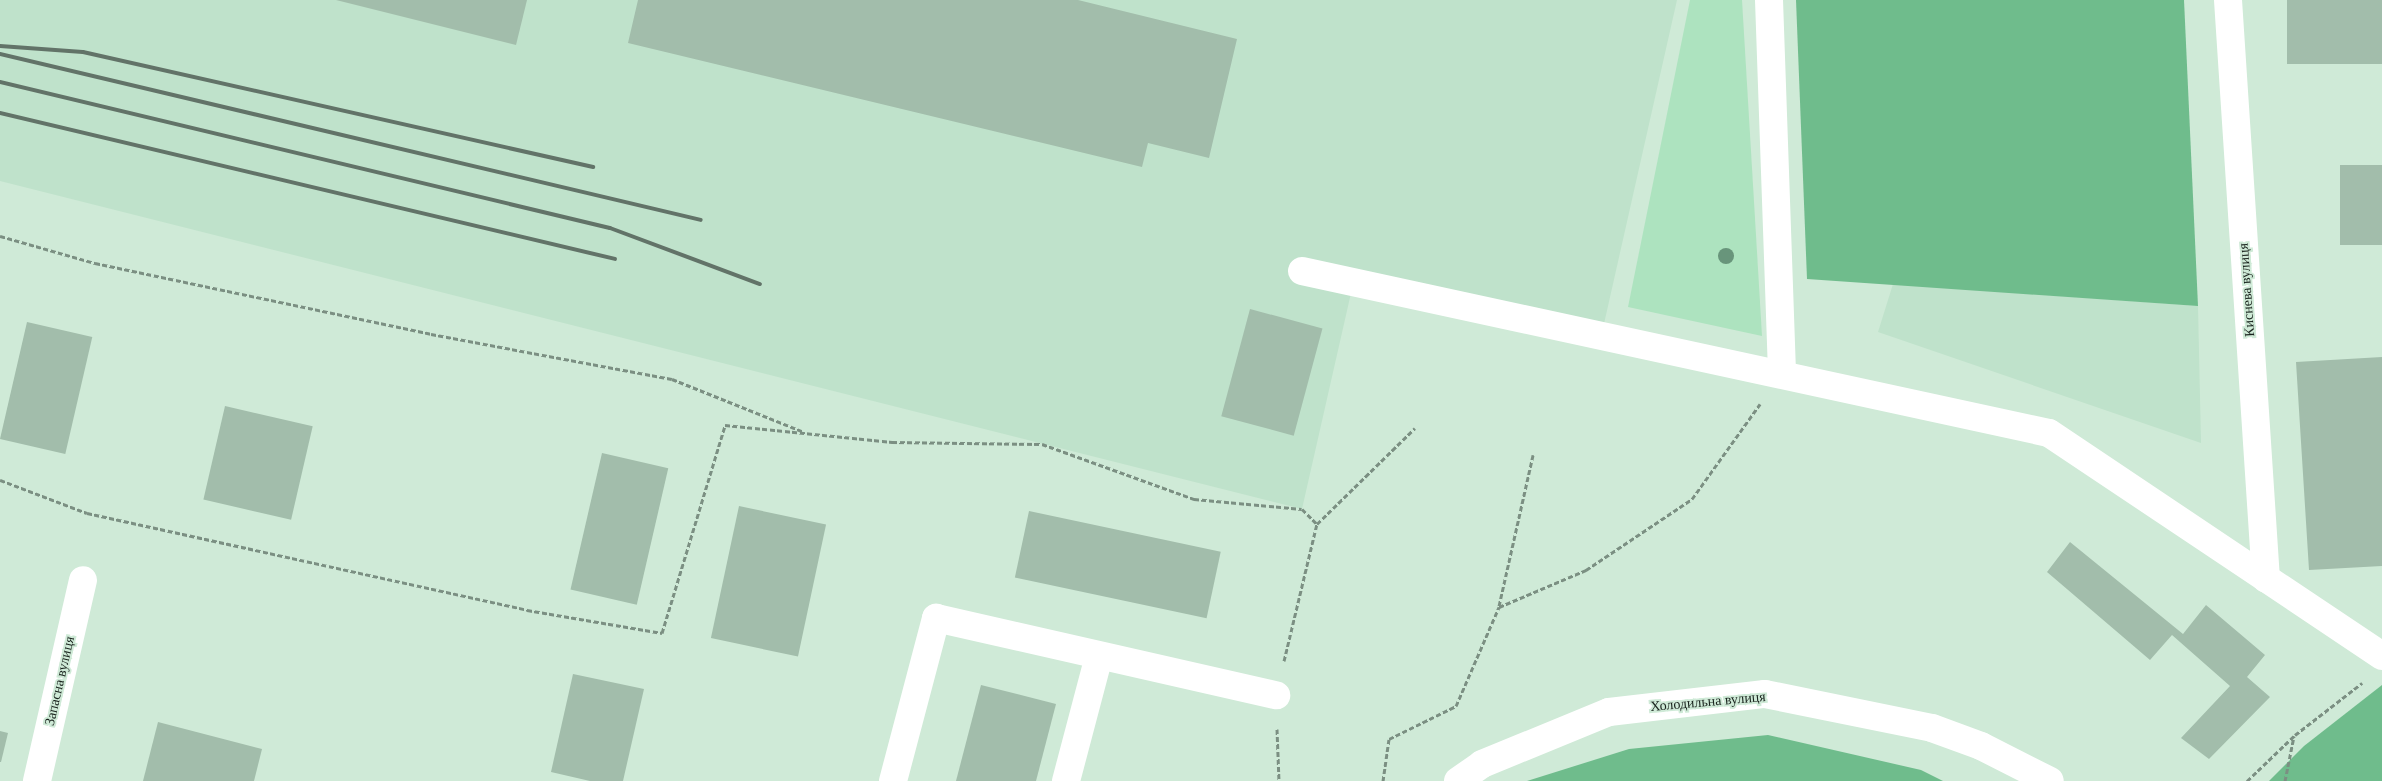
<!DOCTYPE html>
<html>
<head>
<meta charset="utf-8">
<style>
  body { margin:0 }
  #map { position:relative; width:2382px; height:781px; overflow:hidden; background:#cfead7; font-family:"Times New Roman",serif }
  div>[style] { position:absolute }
  .built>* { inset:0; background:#bfe2cb }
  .green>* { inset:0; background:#ade3bf }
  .forest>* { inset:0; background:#6fbc8c }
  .building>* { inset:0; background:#a2bdab; transform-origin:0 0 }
  .path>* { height:3px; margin-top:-1.5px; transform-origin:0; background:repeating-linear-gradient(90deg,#7b8f82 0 5px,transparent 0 7.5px) }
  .minor>* { height:28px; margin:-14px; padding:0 14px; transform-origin:14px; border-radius:14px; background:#fff }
  .rail>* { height:4px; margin:-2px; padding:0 2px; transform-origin:2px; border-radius:2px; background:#627368 }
  .trees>* { width:16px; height:16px; margin:-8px; border-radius:50%; background:#68957b }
  span { translate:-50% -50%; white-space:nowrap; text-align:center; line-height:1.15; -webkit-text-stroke:4px #cfead7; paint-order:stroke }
  .street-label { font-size:14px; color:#19231d }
</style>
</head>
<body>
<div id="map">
  <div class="built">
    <div style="clip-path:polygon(0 0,1677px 0,1599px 346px,1351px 293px,1302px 509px,0 181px)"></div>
    <div style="clip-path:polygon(1893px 284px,2198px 306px,2201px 443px,1878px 332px)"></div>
  </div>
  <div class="green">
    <div style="clip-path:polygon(1690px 0,1742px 0,1762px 336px,1628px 307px)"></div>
  </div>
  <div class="forest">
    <div style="clip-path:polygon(1796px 0,2184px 0,2198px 306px,1807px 279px)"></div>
    <div style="clip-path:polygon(2382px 685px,2382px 781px,2269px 781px,2304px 746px)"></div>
    <div style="clip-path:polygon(1768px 735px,1921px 770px,1943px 781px,1527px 781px,1629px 749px)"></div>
  </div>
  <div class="building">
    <div style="clip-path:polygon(336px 0,527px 0,516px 45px)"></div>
    <div style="clip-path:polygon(638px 0,1078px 0,1237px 39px,1209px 158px,1148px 143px,1142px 167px,628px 43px)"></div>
    <div style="left:2287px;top:0;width:95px;height:64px"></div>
    <div style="left:2382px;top:165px;width:80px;height:42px;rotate:90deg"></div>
    <div style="left:1250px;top:309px;width:75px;height:111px;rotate:15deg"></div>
    <div style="left:27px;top:322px;width:67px;height:120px;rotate:13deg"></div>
    <div style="clip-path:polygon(2382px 357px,2382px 566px,2309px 570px,2296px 362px)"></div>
    <div style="left:225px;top:406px;width:90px;height:96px;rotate:13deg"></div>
    <div style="left:602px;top:453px;width:68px;height:140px;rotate:13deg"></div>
    <div style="left:739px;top:506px;width:89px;height:135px;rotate:12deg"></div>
    <div style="left:1029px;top:511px;width:196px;height:68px;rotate:12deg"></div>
    <div style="clip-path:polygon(2070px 542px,2183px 634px,2206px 605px,2265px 655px,2247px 677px,2270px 697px,2209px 759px,2181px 738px,2230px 686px,2172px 635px,2150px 660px,2047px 572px)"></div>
    <div style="clip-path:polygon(573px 674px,644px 689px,623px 781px,590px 781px,551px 772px)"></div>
    <div style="clip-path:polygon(981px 685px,1056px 704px,1036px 781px,956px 781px)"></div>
    <div style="clip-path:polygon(158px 722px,262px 749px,254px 781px,143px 781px)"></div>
    <div style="clip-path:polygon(0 731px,8px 733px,1px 762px,0 762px)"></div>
  </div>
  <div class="path">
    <div style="left:0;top:236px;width:99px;rotate:15.9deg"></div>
    <div style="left:95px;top:263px;width:343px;rotate:11.9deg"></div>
    <div style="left:431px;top:334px;width:245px;rotate:10.6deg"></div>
    <div style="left:672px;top:379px;width:142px;rotate:21.9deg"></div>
    <div style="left:0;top:480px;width:93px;rotate:20.8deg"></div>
    <div style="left:87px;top:513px;width:451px;rotate:12.4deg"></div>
    <div style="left:527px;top:610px;width:137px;rotate:9.7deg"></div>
    <div style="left:662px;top:633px;width:217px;rotate:-73.1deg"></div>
    <div style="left:725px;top:425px;width:168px;rotate:5.8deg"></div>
    <div style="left:892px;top:442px;width:150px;rotate:0.8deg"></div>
    <div style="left:1042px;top:444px;width:162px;rotate:19.9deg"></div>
    <div style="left:1194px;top:499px;width:108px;rotate:5.3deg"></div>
    <div style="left:1302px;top:509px;width:21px;rotate:45deg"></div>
    <div style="left:1499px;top:606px;width:155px;rotate:-77.3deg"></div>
    <div style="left:1284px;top:661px;width:141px;rotate:-76.5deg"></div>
    <div style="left:1317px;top:524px;width:137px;rotate:-44.4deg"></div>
    <div style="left:1277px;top:729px;width:52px;rotate:87.8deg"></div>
    <div style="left:1383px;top:781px;width:42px;rotate:-81.9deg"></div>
    <div style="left:1389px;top:739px;width:75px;rotate:-26.2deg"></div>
    <div style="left:1456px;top:706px;width:108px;rotate:-66.5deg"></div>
    <div style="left:1499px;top:607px;width:95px;rotate:-23deg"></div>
    <div style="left:1586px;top:570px;width:128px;rotate:-33.8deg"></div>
    <div style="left:1692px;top:499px;width:117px;rotate:-54.4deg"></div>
    <div style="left:2247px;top:781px;width:66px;rotate:-43.8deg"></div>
    <div style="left:2295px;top:735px;width:85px;rotate:-37.8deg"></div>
    <div style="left:2285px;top:781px;width:46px;rotate:-78.7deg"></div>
  </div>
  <div class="minor">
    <div style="left:1769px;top:0;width:373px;rotate:88deg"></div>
    <div style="left:2228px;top:0;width:580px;rotate:86.25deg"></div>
    <div style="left:1302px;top:271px;width:764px;rotate:12.24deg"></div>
    <div style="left:2049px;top:433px;width:401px;rotate:33.8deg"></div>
    <div style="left:37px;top:781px;width:206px;rotate:-77.1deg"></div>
    <div style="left:893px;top:781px;width:169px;rotate:-75.2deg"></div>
    <div style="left:936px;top:618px;width:349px;rotate:12.8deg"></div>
    <div style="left:1066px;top:781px;width:129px;rotate:-75.2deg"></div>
    <div style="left:1458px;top:781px;width:29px;rotate:-35deg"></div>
    <div style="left:1482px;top:764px;width:137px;rotate:-22.3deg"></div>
    <div style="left:1609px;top:712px;width:157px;rotate:-6.6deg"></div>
    <div style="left:1765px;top:694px;width:170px;rotate:11.5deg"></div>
    <div style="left:1932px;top:728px;width:52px;rotate:20.2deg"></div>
    <div style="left:1981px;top:746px;width:77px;rotate:26.9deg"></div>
  </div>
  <div class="rail">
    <div style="left:0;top:46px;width:83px;rotate:4.1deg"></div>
    <div style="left:83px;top:52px;width:523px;rotate:12.71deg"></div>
    <div style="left:0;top:54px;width:720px;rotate:13.32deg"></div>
    <div style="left:0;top:82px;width:627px;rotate:13.46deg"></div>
    <div style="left:610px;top:228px;width:160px;rotate:20.5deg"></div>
    <div style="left:0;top:113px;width:632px;rotate:13.35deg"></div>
  </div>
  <div class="trees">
    <div style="left:1726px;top:256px"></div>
  </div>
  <div class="street-label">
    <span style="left:2247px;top:290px;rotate:-94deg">Киснева вулиця</span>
    <span style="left:60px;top:681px;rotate:-77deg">Запасна вулиця</span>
    <span style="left:1708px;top:702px;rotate:-5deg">Холодильна вулиця</span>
  </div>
</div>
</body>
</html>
